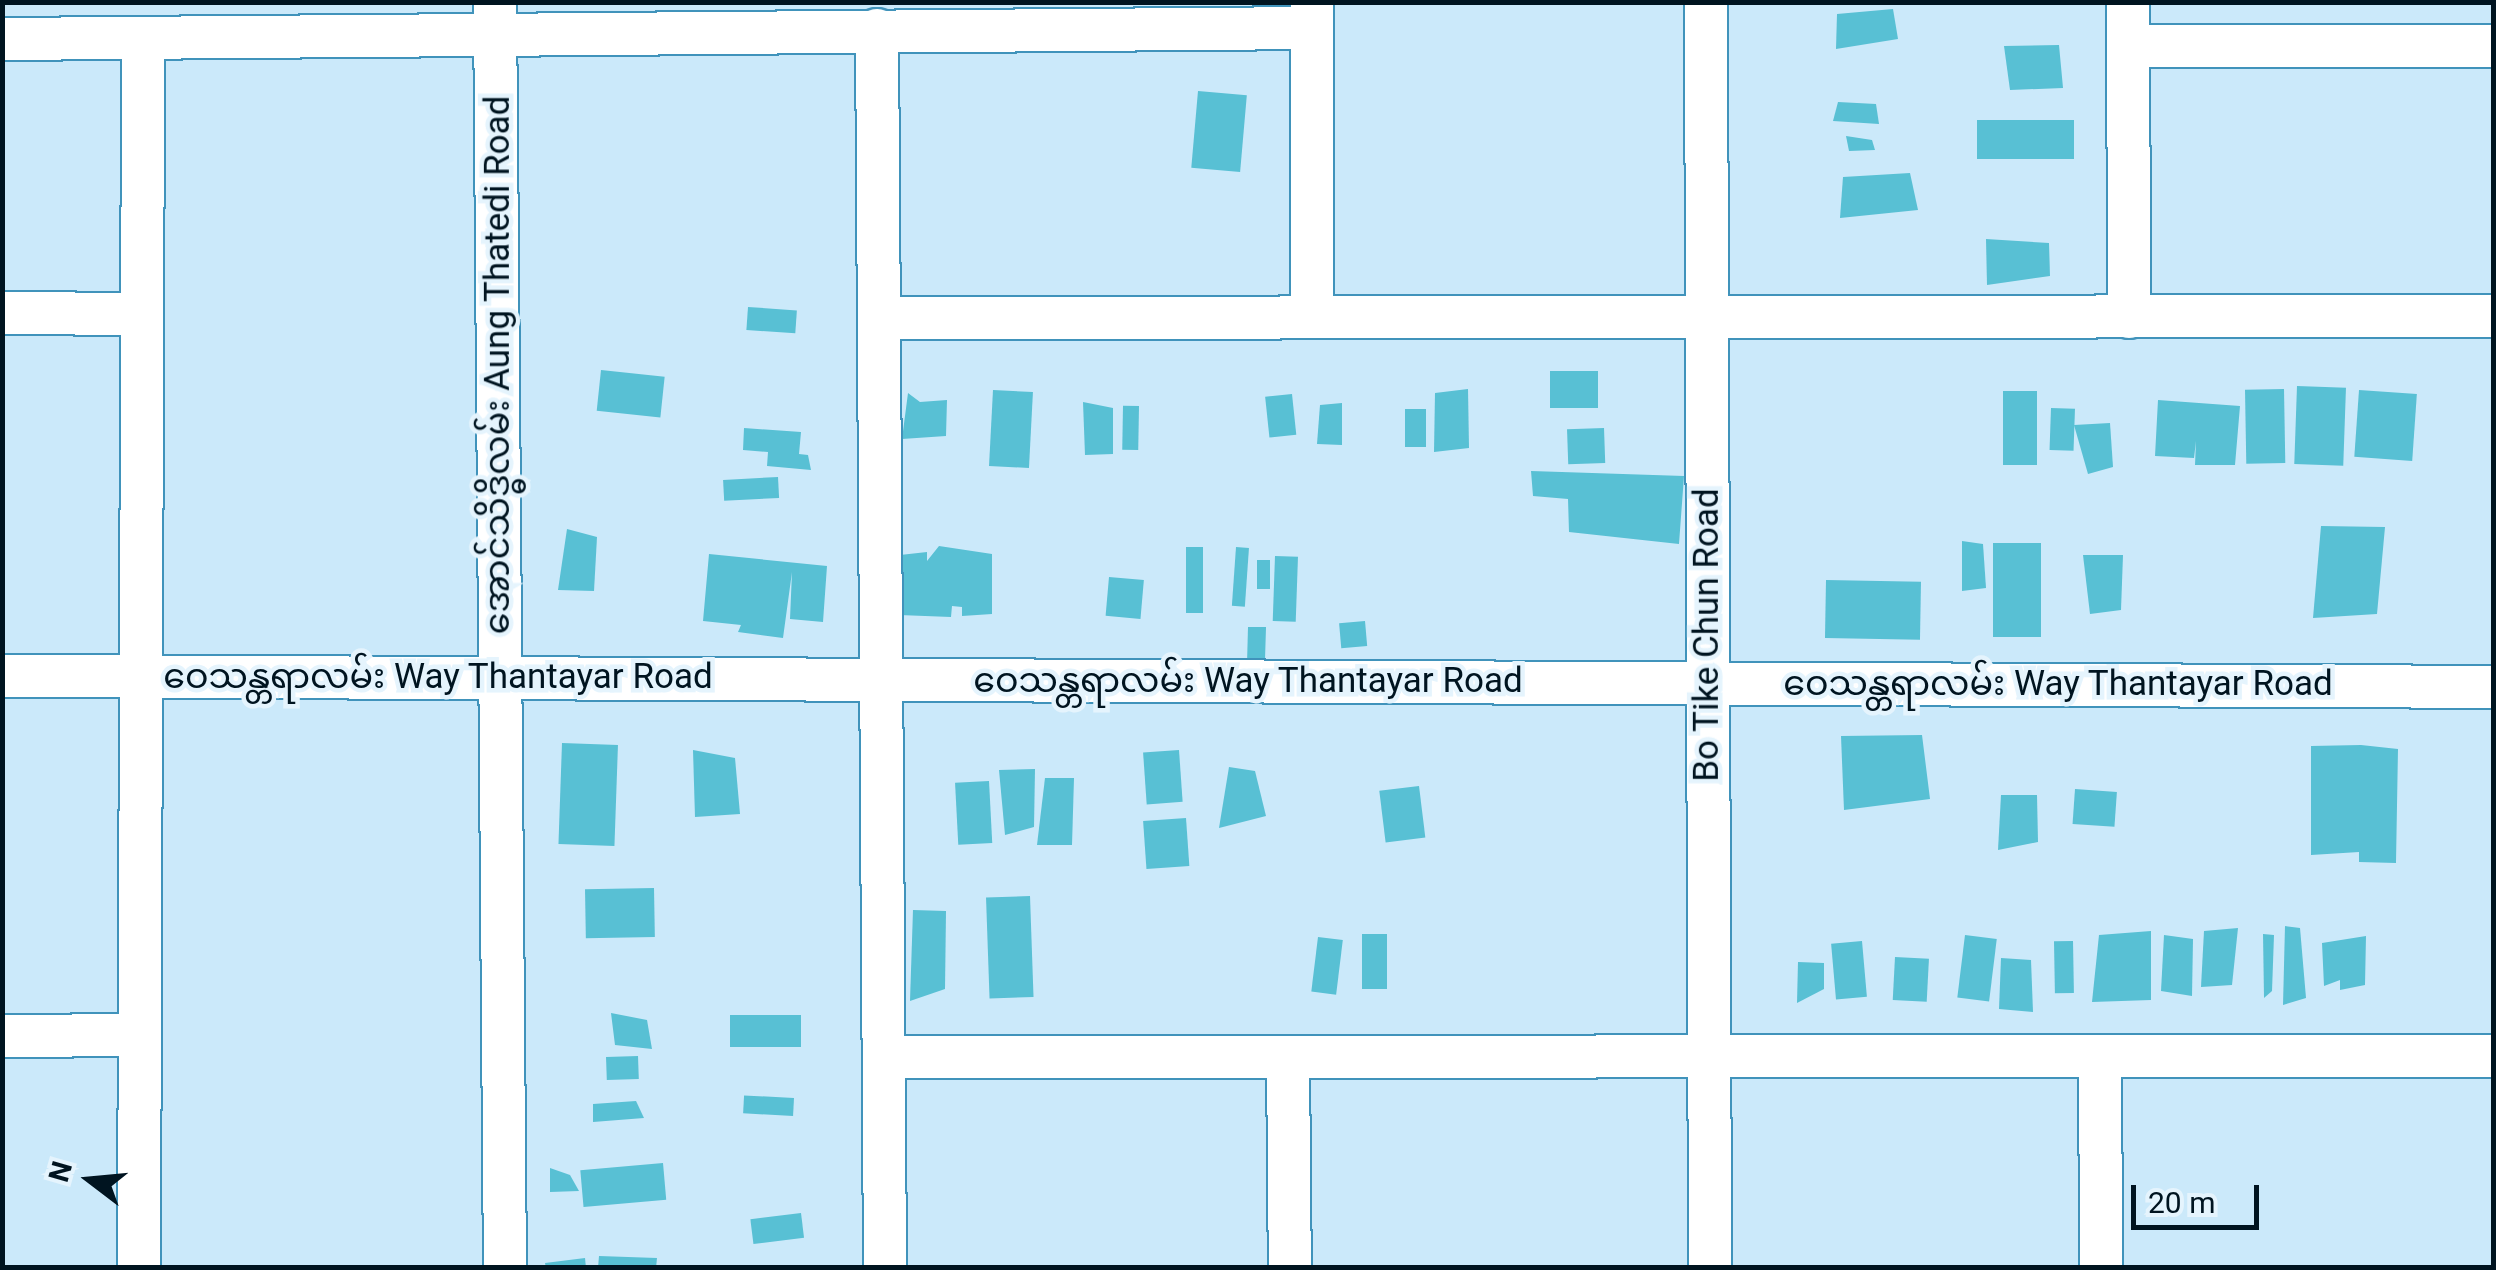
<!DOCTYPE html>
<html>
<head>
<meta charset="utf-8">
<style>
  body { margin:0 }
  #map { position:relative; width:2496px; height:1270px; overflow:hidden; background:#cbe9fa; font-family:Roboto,"Noto Sans Myanmar",sans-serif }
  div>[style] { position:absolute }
  .building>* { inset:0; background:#58c0d4; transform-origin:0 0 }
  .roads { filter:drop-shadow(2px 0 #4093bb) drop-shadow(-2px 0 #4093bb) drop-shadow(0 2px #4093bb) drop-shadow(0 -2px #4093bb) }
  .minor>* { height:42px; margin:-21px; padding:0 21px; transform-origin:21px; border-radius:21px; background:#fff }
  span { translate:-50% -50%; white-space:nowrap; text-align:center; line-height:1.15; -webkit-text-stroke:9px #e5f4fd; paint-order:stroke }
  .street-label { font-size:35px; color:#001420 }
  .frame { position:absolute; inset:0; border:5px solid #001420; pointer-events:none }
  .north { position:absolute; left:40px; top:1130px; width:100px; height:100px; -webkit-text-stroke:8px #e5f4fd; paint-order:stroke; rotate:286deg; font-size:28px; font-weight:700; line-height:40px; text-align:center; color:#001420 }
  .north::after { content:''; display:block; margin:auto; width:35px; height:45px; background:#001420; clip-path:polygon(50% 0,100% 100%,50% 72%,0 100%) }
  .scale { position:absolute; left:2131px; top:1185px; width:128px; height:45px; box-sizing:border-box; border:5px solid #001420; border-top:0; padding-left:12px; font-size:30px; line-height:35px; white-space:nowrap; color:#001420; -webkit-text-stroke:8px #e5f4fd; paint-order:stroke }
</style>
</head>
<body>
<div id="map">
  <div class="building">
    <div style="clip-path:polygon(1893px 9px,1898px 39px,1836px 49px,1837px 14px)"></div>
    <div style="clip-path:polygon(2059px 45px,2063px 88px,2010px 90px,2004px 46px)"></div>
    <div style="left:1198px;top:91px;width:49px;height:77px;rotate:5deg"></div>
    <div style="clip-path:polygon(1838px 102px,1876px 104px,1879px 124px,1833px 121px)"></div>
    <div style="left:2074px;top:120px;width:39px;height:97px;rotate:90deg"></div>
    <div style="clip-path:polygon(1846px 136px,1872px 140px,1875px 150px,1849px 151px)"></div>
    <div style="clip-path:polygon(1910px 173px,1918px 210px,1840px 218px,1843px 177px)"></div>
    <div style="clip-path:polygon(1986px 239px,2049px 243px,2050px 276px,1987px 285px)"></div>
    <div style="left:748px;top:307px;width:49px;height:23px;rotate:4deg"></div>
    <div style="left:601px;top:370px;width:64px;height:41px;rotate:6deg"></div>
    <div style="left:1598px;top:371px;width:37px;height:48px;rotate:90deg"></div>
    <div style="left:2297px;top:386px;width:49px;height:78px;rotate:2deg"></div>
    <div style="clip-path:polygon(1468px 389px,1469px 448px,1434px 452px,1435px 393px)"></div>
    <div style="left:2284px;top:389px;width:74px;height:39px;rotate:89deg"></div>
    <div style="left:993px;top:390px;width:40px;height:76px;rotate:3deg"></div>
    <div style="left:2359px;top:390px;width:58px;height:67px;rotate:4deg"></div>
    <div style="left:2003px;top:391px;width:34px;height:74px"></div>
    <div style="clip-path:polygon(908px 393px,920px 402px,947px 400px,946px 436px,902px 439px)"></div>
    <div style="left:1292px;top:394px;width:41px;height:27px;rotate:84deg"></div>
    <div style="clip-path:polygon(2158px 400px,2240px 406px,2235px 465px,2195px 465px,2196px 441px,2194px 458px,2155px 456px)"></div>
    <div style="clip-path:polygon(1083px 402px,1113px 408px,1113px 454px,1085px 455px)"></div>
    <div style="clip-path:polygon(1342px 403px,1342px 445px,1317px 444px,1320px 405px)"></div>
    <div style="left:1139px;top:406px;width:44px;height:16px;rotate:91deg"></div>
    <div style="left:2051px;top:408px;width:24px;height:42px;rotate:2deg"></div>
    <div style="left:1405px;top:409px;width:21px;height:38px"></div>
    <div style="clip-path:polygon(2110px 423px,2113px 467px,2088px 474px,2074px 425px)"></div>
    <div style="clip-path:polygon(744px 428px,801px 432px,799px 454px,808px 455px,811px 470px,767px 466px,768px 452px,743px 450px)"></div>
    <div style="left:1604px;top:428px;width:35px;height:37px;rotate:88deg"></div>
    <div style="clip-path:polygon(1531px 471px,1684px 476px,1679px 544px,1569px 532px,1568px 499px,1533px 496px)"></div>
    <div style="left:778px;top:477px;width:21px;height:55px;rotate:87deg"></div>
    <div style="clip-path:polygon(2321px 526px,2385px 527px,2377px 614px,2313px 618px)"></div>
    <div style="clip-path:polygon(567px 529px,597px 537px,594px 591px,558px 590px)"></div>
    <div style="clip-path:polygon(1962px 541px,1983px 544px,1986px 588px,1962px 591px)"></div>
    <div style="left:1993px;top:543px;width:48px;height:94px"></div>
    <div style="clip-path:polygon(939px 546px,992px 554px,992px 614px,962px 616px,962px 607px,952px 606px,951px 617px,899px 615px,900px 555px,927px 552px,927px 561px)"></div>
    <div style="left:1186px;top:547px;width:17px;height:66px"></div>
    <div style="left:1236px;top:547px;width:13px;height:59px;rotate:4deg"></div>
    <div style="clip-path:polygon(709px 554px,827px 566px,823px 622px,790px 619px,792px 572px,783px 638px,738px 632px,741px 625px,703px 621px)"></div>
    <div style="clip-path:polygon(2083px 555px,2123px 555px,2121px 610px,2090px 614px)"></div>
    <div style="left:1275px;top:556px;width:23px;height:65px;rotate:2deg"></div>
    <div style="left:1257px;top:560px;width:13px;height:29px"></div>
    <div style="left:1109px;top:577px;width:35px;height:39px;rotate:5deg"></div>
    <div style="left:1826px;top:580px;width:95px;height:58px;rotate:1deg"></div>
    <div style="left:1365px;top:621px;width:25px;height:26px;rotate:85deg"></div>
    <div style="clip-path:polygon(1248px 627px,1266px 627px,1265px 659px,1247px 664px)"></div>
    <div style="clip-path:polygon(1922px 735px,1930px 799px,1844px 810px,1841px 736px)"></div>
    <div style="left:562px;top:743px;width:56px;height:101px;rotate:2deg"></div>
    <div style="clip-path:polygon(2361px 745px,2398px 749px,2396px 863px,2359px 862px,2359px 852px,2311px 855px,2311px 746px)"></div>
    <div style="clip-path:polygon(693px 750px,735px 758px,740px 814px,695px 817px)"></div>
    <div style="left:1179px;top:750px;width:52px;height:36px;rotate:86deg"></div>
    <div style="clip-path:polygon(1229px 767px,1255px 771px,1266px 816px,1219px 828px)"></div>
    <div style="clip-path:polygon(1035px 769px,1034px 827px,1005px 835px,999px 770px)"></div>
    <div style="clip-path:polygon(1045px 778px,1074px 778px,1072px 845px,1037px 845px)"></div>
    <div style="left:989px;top:781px;width:62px;height:34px;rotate:87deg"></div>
    <div style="left:1419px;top:786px;width:52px;height:40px;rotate:83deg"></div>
    <div style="left:2075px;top:789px;width:42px;height:35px;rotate:4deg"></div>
    <div style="clip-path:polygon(2001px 795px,2037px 795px,2038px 842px,1998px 850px)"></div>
    <div style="left:1186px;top:818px;width:48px;height:43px;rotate:86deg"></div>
    <div style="left:654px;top:888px;width:49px;height:69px;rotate:89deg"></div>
    <div style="left:1030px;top:896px;width:101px;height:44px;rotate:88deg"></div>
    <div style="clip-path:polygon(913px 910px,946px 911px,945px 989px,910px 1001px)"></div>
    <div style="clip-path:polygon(2285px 926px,2300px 928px,2306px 998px,2283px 1005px)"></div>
    <div style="clip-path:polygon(2238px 928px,2232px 985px,2201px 987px,2204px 931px)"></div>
    <div style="clip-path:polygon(2151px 931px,2151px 1000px,2092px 1002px,2099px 935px)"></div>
    <div style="left:1362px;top:934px;width:25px;height:55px"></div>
    <div style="clip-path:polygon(2263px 934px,2274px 935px,2272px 991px,2264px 998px)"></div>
    <div style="left:1965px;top:935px;width:32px;height:63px;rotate:7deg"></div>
    <div style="clip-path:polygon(2164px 935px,2193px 939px,2192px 996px,2161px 991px)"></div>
    <div style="clip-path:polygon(2366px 936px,2365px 985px,2340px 990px,2340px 980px,2324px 986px,2322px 943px)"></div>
    <div style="left:1318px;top:937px;width:25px;height:55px;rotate:7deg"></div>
    <div style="left:1862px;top:941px;width:56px;height:31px;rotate:85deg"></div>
    <div style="left:2073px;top:941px;width:52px;height:19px;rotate:89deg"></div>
    <div style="left:1895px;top:957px;width:34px;height:43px;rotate:3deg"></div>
    <div style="clip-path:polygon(2001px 958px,2031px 960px,2033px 1012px,1999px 1009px)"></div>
    <div style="clip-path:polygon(1798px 962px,1824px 963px,1824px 989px,1797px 1003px)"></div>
    <div style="clip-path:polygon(611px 1013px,647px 1020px,652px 1049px,615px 1045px)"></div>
    <div style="left:801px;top:1015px;width:32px;height:71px;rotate:90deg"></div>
    <div style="left:638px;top:1056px;width:23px;height:32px;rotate:88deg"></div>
    <div style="left:794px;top:1098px;width:18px;height:50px;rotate:93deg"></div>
    <div style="clip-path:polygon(636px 1101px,644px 1118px,593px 1122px,593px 1104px)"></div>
    <div style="left:663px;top:1163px;width:37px;height:83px;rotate:85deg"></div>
    <div style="clip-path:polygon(550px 1168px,570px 1175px,579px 1191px,550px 1192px)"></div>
    <div style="left:801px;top:1213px;width:25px;height:51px;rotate:83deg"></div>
    <div style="clip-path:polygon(599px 1256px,657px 1258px,656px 1268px,598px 1268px)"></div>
    <div style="clip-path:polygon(585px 1258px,586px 1268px,546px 1268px,545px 1263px)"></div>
  </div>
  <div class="roads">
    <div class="minor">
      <div style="left:495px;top:2px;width:1266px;rotate:89.55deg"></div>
      <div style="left:1312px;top:2px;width:315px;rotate:90deg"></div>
      <div style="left:1706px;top:2px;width:1266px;rotate:89.82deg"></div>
      <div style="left:2128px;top:2px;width:315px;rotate:89.8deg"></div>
      <div style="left:877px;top:30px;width:1238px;rotate:89.63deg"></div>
      <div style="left:2px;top:39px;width:1310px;rotate:-0.48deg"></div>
      <div style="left:2128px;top:46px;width:366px"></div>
      <div style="left:2px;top:313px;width:140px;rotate:0.4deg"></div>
      <div style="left:879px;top:318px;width:1615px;rotate:-0.07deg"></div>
      <div style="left:2px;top:676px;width:2492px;rotate:0.25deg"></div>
      <div style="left:2px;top:1036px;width:138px;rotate:-0.4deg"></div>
      <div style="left:2100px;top:1056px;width:212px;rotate:89.7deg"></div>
      <div style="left:884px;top:1057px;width:1610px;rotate:-0.04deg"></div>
      <div style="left:1288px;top:1057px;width:211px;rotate:89.5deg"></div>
      <div style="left:139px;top:1268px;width:1230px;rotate:-89.81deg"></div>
    </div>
  </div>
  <div class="street-label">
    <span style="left:498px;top:365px;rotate:-90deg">အောင်သိဒ္ဓိလမ်း Aung Thatedi Road</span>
    <span style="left:1707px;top:635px;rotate:-90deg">Bo Tike Chun Road</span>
    <span style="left:438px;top:677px">ဝေသန္တရာလမ်း Way Thantayar Road</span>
    <span style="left:1248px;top:681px">ဝေသန္တရာလမ်း Way Thantayar Road</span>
    <span style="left:2058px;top:684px">ဝေသန္တရာလမ်း Way Thantayar Road</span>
  </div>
  <div class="frame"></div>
  <div class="north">N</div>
  <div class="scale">20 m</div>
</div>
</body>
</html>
